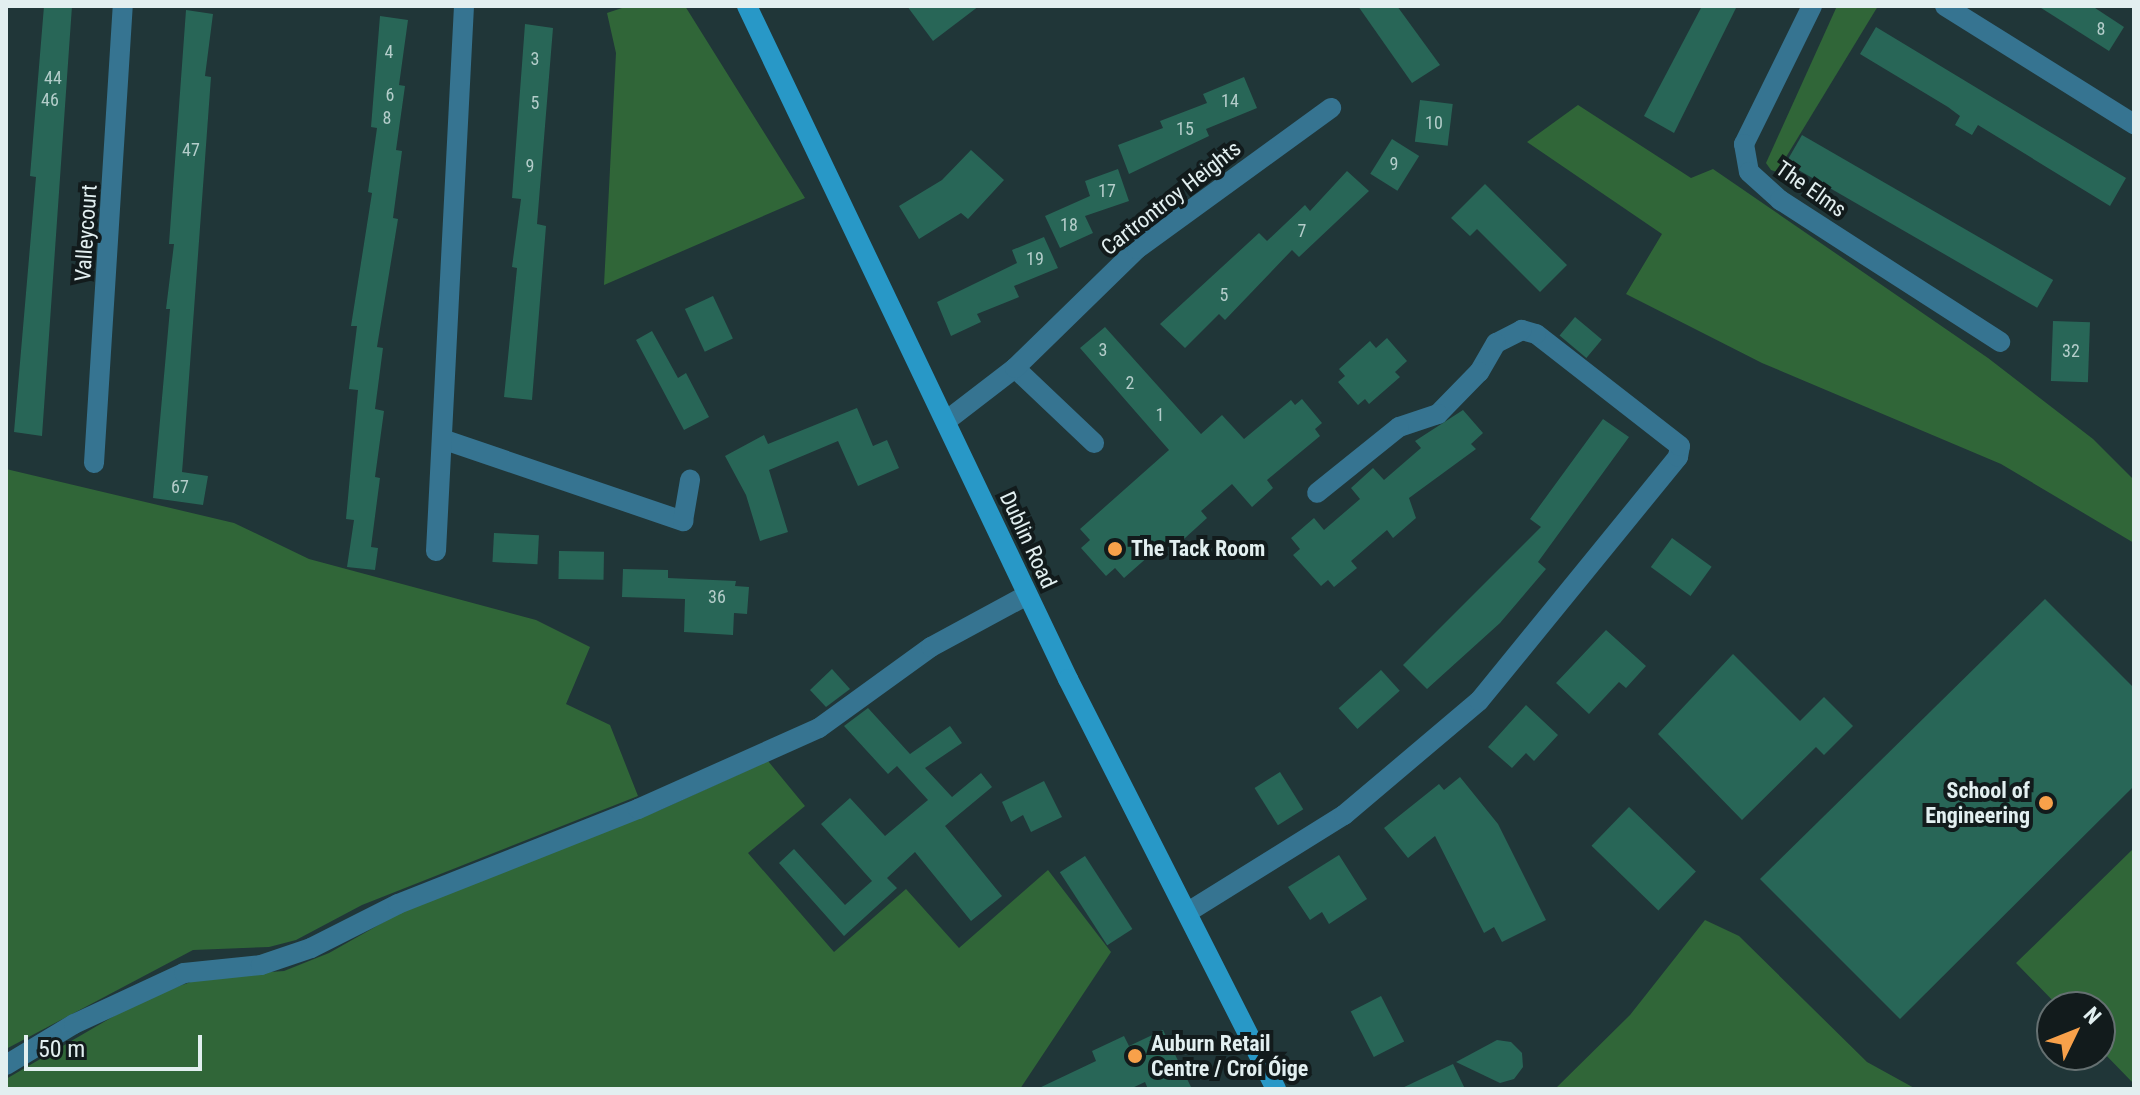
<!DOCTYPE html>
<html>
<head>
<meta charset="utf-8">
<style>
  body { margin:0 }
  #map { position:relative; width:2140px; height:1095px; overflow:hidden; background:#203638; font-family:"Roboto Condensed",sans-serif }
  div>[style] { position:absolute }
  .green>* { inset:0; background:#306638 }
  .building>* { inset:0; background:#286657; transform-origin:0 0 }
  .minor>* { height:20px; margin:-10px; padding:0 10px; transform-origin:10px; border-radius:10px; background:#367491 }
  .secondary>* { height:20px; margin:-10px; padding:0 10px; transform-origin:10px; border-radius:10px; background:#2898c7 }
  .dots>* { width:22px; height:22px; translate:-50% -50%; box-sizing:border-box; border:4px solid #121b1c; border-radius:50% }
  span { translate:-50% -50%; white-space:nowrap; text-align:center; line-height:1.15; -webkit-text-stroke:8px #121b1c; paint-order:stroke }
  .number-label { font-size:18px; color:#b4cdca }
  .number-label span { -webkit-text-stroke-width:0 }
  .street-label { font-size:22px; color:#e2eff0 }
  .poi-label { font-size:22px; color:#e2eff0; font-weight:700 }
  .left { translate:0 -50%; text-align:left }
  .right { translate:-100% -50%; text-align:right }
  .frame { position:absolute; inset:0; border:8px solid #e2eff0; pointer-events:none }
  .north { position:absolute; left:2036px; top:991px; width:80px; height:80px; box-sizing:border-box; background:#121b1c; border:2px solid #657071; border-radius:50%; rotate:47deg; font-size:22px; font-weight:700; line-height:32px; text-align:center; color:#e2eff0 }
  .north::after { content:''; display:block; margin:auto; width:28px; height:36px; background:#f8a14a; clip-path:polygon(50% 0,100% 100%,50% 72%,0 100%) }
  .scale { position:absolute; left:24px; top:1035px; width:178px; height:36px; box-sizing:border-box; border:4px solid #e2eff0; border-top:0; padding-left:10px; font-size:24px; line-height:28px; white-space:nowrap; color:#e2eff0; -webkit-text-stroke:6px #121b1c; paint-order:stroke }
</style>
</head>
<body>
<div id="map">
  <div class="green">
    <div style="clip-path:polygon(628px 6px,685px 6px,805px 198px,604px 285px,616px 53px,607px 13px)"></div>
    <div style="clip-path:polygon(1837px 6px,1878px 6px,1777px 172px,1771px 170px,1766px 163px)"></div>
    <div style="clip-path:polygon(1578px 105px,1691px 178px,1713px 169px,1988px 358px,2093px 439px,2134px 480px,2134px 543px,2001px 464px,1762px 363px,1626px 294px,1662px 234px,1527px 142px)"></div>
    <div style="clip-path:polygon(6px 469px,234px 523px,309px 559px,536px 620px,590px 647px,566px 704px,610px 725px,638px 796px,362px 905px,296px 940px,269px 947px,193px 950px,6px 1049px)"></div>
    <div style="clip-path:polygon(768px 761px,805px 806px,748px 853px,834px 952px,906px 889px,959px 948px,1048px 870px,1111px 952px,1020px 1089px,6px 1089px,6px 1079px,145px 998px,205px 977px,284px 971px,329px 953px,414px 905px,660px 810px)"></div>
    <div style="clip-path:polygon(2134px 848px,2134px 1084px,2100px 1049px,2100px 1007px,2059px 1007px,2016px 963px)"></div>
    <div style="clip-path:polygon(1705px 920px,1739px 936px,1867px 1062px,1916px 1089px,1555px 1089px,1630px 1015px)"></div>
  </div>
  <div class="building">
    <div style="clip-path:polygon(44px 6px,72px 6px,42px 436px,14px 432px,36px 177px,30px 176px)"></div>
    <div style="clip-path:polygon(907px 6px,979px 6px,933px 41px)"></div>
    <div style="clip-path:polygon(1358px 6px,1397px 6px,1440px 65px,1412px 83px)"></div>
    <div style="clip-path:polygon(1702px 6px,1737px 6px,1674px 133px,1644px 116px)"></div>
    <div style="clip-path:polygon(2038px 6px,2092px 6px,2124px 27px,2109px 51px)"></div>
    <div style="clip-path:polygon(186px 10px,213px 14px,205px 76px,211px 77px,183px 460px,182px 472px,208px 476px,203px 505px,153px 498px,170px 309px,166px 309px,174px 244px,169px 244px)"></div>
    <div style="clip-path:polygon(380px 16px,408px 20px,399px 85px,405px 86px,396px 150px,402px 151px,393px 218px,398px 219px,377px 347px,383px 348px,375px 409px,384px 411px,375px 477px,380px 478px,371px 547px,378px 548px,375px 570px,347px 567px,354px 520px,346px 519px,358px 390px,349px 389px,357px 326px,351px 326px,372px 193px,368px 192px,377px 128px,371px 127px)"></div>
    <div style="clip-path:polygon(525px 24px,553px 28px,537px 224px,546px 226px,532px 400px,504px 397px,517px 268px,512px 267px,521px 199px,512px 198px)"></div>
    <div style="clip-path:polygon(1876px 27px,2126px 178px,2110px 206px,1978px 125px,1972px 135px,1955px 125px,1960px 116px,1948px 107px,1860px 54px)"></div>
    <div style="clip-path:polygon(1244px 77px,1257px 108px,1206px 129px,1209px 136px,1129px 174px,1118px 145px,1163px 128px,1160px 121px,1207px 103px,1203px 94px)"></div>
    <div style="left:1420px;top:100px;width:33px;height:42px;rotate:7deg"></div>
    <div style="left:1802px;top:135px;width:290px;height:32px;rotate:30deg"></div>
    <div style="left:1392px;top:139px;width:32px;height:41px;rotate:32deg"></div>
    <div style="clip-path:polygon(971px 150px,1004px 180px,968px 219px,961px 213px,919px 239px,899px 206px,942px 180px)"></div>
    <div style="clip-path:polygon(1118px 169px,1129px 201px,1085px 216px,1093px 233px,1060px 248px,1045px 216px,1090px 196px,1085px 181px)"></div>
    <div style="clip-path:polygon(1347px 171px,1369px 191px,1299px 257px,1292px 250px,1225px 320px,1219px 314px,1185px 348px,1160px 324px,1259px 233px,1267px 241px,1305px 205px,1310px 211px)"></div>
    <div style="clip-path:polygon(1485px 184px,1567px 265px,1540px 292px,1477px 229px,1470px 236px,1451px 218px)"></div>
    <div style="clip-path:polygon(1044px 237px,1058px 268px,1014px 286px,1019px 297px,977px 314px,981px 322px,951px 336px,937px 302px,1017px 263px,1012px 250px)"></div>
    <div style="left:713px;top:296px;width:47px;height:31px;rotate:65deg"></div>
    <div style="left:1575px;top:317px;width:35px;height:24px;rotate:40deg"></div>
    <div style="left:2053px;top:321px;width:37px;height:60px;rotate:2deg"></div>
    <div style="clip-path:polygon(1105px 327px,1201px 434px,1222px 415px,1244px 439px,1291px 400px,1295px 405px,1302px 399px,1322px 423px,1315px 429px,1320px 436px,1267px 480px,1273px 488px,1252px 507px,1232px 484px,1201px 511px,1207px 518px,1174px 548px,1167px 540px,1124px 578px,1115px 568px,1106px 576px,1081px 548px,1090px 540px,1080px 529px,1169px 450px,1080px 348px)"></div>
    <div style="clip-path:polygon(652px 331px,678px 378px,686px 373px,709px 417px,684px 430px,636px 340px)"></div>
    <div style="clip-path:polygon(1387px 338px,1407px 361px,1395px 372px,1400px 377px,1369px 404px,1365px 399px,1358px 405px,1338px 382px,1345px 376px,1339px 369px,1370px 341px,1376px 348px)"></div>
    <div style="clip-path:polygon(857px 408px,873px 446px,887px 440px,899px 468px,858px 486px,838px 441px,769px 470px,788px 532px,760px 541px,746px 495px,725px 456px,764px 435px,768px 444px)"></div>
    <div style="clip-path:polygon(1463px 410px,1483px 433px,1471px 444px,1476px 449px,1409px 498px,1416px 518px,1393px 538px,1387px 530px,1380px 536px,1351px 561px,1357px 568px,1334px 587px,1328px 580px,1321px 586px,1293px 555px,1300px 549px,1291px 538px,1314px 518px,1324px 530px,1360px 499px,1351px 488px,1373px 468px,1384px 480px,1421px 448px,1415px 441px)"></div>
    <div style="clip-path:polygon(1603px 419px,1629px 437px,1538px 562px,1546px 569px,1500px 623px,1427px 689px,1403px 665px,1541px 527px,1530px 519px)"></div>
    <div style="left:494px;top:533px;width:45px;height:29px;rotate:3deg"></div>
    <div style="left:1672px;top:538px;width:49px;height:36px;rotate:36deg"></div>
    <div style="left:559px;top:551px;width:45px;height:28px;rotate:1deg"></div>
    <div style="clip-path:polygon(623px 569px,668px 570px,668px 578px,736px 581px,735px 586px,749px 587px,747px 614px,734px 613px,733px 635px,684px 632px,685px 599px,622px 597px)"></div>
    <div style="clip-path:polygon(2045px 599px,2134px 688px,2134px 786px,1900px 1019px,1760px 879px)"></div>
    <div style="clip-path:polygon(1606px 630px,1646px 666px,1626px 688px,1619px 682px,1589px 714px,1556px 683px)"></div>
    <div style="clip-path:polygon(1733px 654px,1800px 721px,1824px 697px,1853px 726px,1824px 755px,1816px 747px,1742px 820px,1658px 734px)"></div>
    <div style="clip-path:polygon(832px 669px,850px 689px,826px 707px,810px 690px)"></div>
    <div style="left:1381px;top:670px;width:28px;height:57px;rotate:48deg"></div>
    <div style="clip-path:polygon(1526px 705px,1558px 735px,1534px 761px,1526px 753px,1512px 768px,1488px 747px)"></div>
    <div style="clip-path:polygon(868px 708px,910px 754px,950px 726px,962px 743px,925px 768px,952px 797px,981px 773px,992px 787px,945px 826px,1002px 896px,971px 921px,915px 852px,887px 878px,897px 888px,844px 936px,779px 863px,794px 849px,845px 905px,872px 881px,821px 824px,850px 798px,885px 836px,928px 800px,897px 766px,888px 774px,844px 726px)"></div>
    <div style="left:1280px;top:772px;width:44px;height:30px;rotate:58deg"></div>
    <div style="clip-path:polygon(1460px 777px,1498px 824px,1546px 920px,1502px 942px,1494px 927px,1484px 933px,1435px 836px,1408px 858px,1384px 828px,1439px 784px,1444px 790px)"></div>
    <div style="clip-path:polygon(1044px 781px,1062px 817px,1031px 832px,1023px 815px,1011px 822px,1002px 802px)"></div>
    <div style="left:1629px;top:807px;width:93px;height:54px;rotate:44deg"></div>
    <div style="clip-path:polygon(1339px 855px,1367px 899px,1329px 924px,1322px 912px,1310px 920px,1288px 887px)"></div>
    <div style="left:1085px;top:856px;width:87px;height:30px;rotate:57deg"></div>
    <div style="left:1381px;top:996px;width:51px;height:34px;rotate:63deg"></div>
    <div style="clip-path:polygon(1163px 1030px,1192px 1089px,1148px 1089px,1145px 1082px,1130px 1089px,1037px 1089px,1096px 1061px,1092px 1051px,1124px 1036px,1129px 1046px)"></div>
    <div style="clip-path:polygon(1497px 1040px,1511px 1042px,1522px 1053px,1523px 1067px,1514px 1079px,1500px 1083px,1456px 1062px)"></div>
    <div style="clip-path:polygon(1453px 1064px,1465px 1089px,1400px 1089px)"></div>
  </div>
  <div class="minor">
    <div style="left:1812px;top:6px;width:154px;rotate:116.2deg"></div>
    <div style="left:1744px;top:144px;width:28px;rotate:80deg"></div>
    <div style="left:1749px;top:172px;width:42px;rotate:42.1deg"></div>
    <div style="left:1780px;top:200px;width:262px;rotate:32.8deg"></div>
    <div style="left:1945px;top:6px;width:223px;rotate:32deg"></div>
    <div style="left:1015px;top:368px;width:109px;rotate:43.5deg"></div>
    <div style="left:946px;top:421px;width:87px;rotate:-37.5deg"></div>
    <div style="left:1015px;top:368px;width:170px;rotate:-44.3deg"></div>
    <div style="left:1137px;top:249px;width:240px;rotate:-36deg"></div>
    <div style="left:442px;top:439px;width:255px;rotate:18.8deg"></div>
    <div style="left:683px;top:521px;width:42px;rotate:-80.3deg"></div>
    <div style="left:94px;top:463px;width:458px;rotate:-86.4deg"></div>
    <div style="left:436px;top:551px;width:546px;rotate:-87.06deg"></div>
    <div style="left:1188px;top:912px;width:184px;rotate:-31.9deg"></div>
    <div style="left:1344px;top:815px;width:177px;rotate:-40.2deg"></div>
    <div style="left:1479px;top:701px;width:315px;rotate:-50.8deg"></div>
    <div style="left:1678px;top:457px;width:11px;rotate:-80deg"></div>
    <div style="left:1680px;top:446px;width:182px;rotate:-142.1deg"></div>
    <div style="left:1536px;top:334px;width:15px;rotate:-164deg"></div>
    <div style="left:1522px;top:330px;width:29px;rotate:153deg"></div>
    <div style="left:1496px;top:343px;width:34px;rotate:120deg"></div>
    <div style="left:1479px;top:372px;width:59px;rotate:134.3deg"></div>
    <div style="left:1438px;top:414px;width:41px;rotate:161.6deg"></div>
    <div style="left:1399px;top:427px;width:105px;rotate:141.2deg"></div>
    <div style="left:6px;top:1065px;width:79px;rotate:-31.1deg"></div>
    <div style="left:74px;top:1024px;width:121px;rotate:-24.9deg"></div>
    <div style="left:184px;top:973px;width:77px;rotate:-5.9deg"></div>
    <div style="left:261px;top:965px;width:53px;rotate:-18.8deg"></div>
    <div style="left:311px;top:948px;width:97px;rotate:-26.8deg"></div>
    <div style="left:398px;top:904px;width:258px;rotate:-21.6deg"></div>
    <div style="left:638px;top:809px;width:198px;rotate:-24.1deg"></div>
    <div style="left:819px;top:728px;width:138px;rotate:-35.9deg"></div>
    <div style="left:931px;top:647px;width:109px;rotate:-28.4deg"></div>
  </div>
  <div class="secondary">
    <div style="left:747px;top:6px;width:746px;rotate:64.5deg"></div>
    <div style="left:1068px;top:679px;width:460px;rotate:63.1deg"></div>
  </div>
  <div class="dots">
    <div style="left:1115px;top:549px;background:#f8a14a"></div>
    <div style="left:2046px;top:803px;background:#f8a14a"></div>
    <div style="left:1135px;top:1056px;background:#f8a14a"></div>
  </div>
  <div class="number-label">
    <span style="left:2101px;top:29px">8</span>
    <span style="left:389px;top:52px">4</span>
    <span style="left:535px;top:59px">3</span>
    <span style="left:53px;top:78px">44</span>
    <span style="left:390px;top:95px">6</span>
    <span style="left:50px;top:100px">46</span>
    <span style="left:1230px;top:101px">14</span>
    <span style="left:535px;top:103px">5</span>
    <span style="left:387px;top:118px">8</span>
    <span style="left:1434px;top:123px">10</span>
    <span style="left:1185px;top:129px">15</span>
    <span style="left:191px;top:150px">47</span>
    <span style="left:1394px;top:164px">9</span>
    <span style="left:530px;top:166px">9</span>
    <span style="left:1107px;top:191px">17</span>
    <span style="left:1069px;top:225px">18</span>
    <span style="left:1302px;top:231px">7</span>
    <span style="left:1035px;top:259px">19</span>
    <span style="left:1224px;top:295px">5</span>
    <span style="left:1103px;top:350px">3</span>
    <span style="left:2071px;top:351px">32</span>
    <span style="left:1130px;top:383px">2</span>
    <span style="left:1160px;top:415px">1</span>
    <span style="left:180px;top:487px">67</span>
    <span style="left:717px;top:597px">36</span>
  </div>
  <div class="street-label">
    <span style="left:1811px;top:189px;rotate:35deg">The Elms</span>
    <span style="left:1171px;top:198px;rotate:-38deg">Cartrontroy Heights</span>
    <span style="left:86px;top:233px;rotate:-86deg">Valleycourt</span>
    <span style="left:1028px;top:540px;rotate:65deg">Dublin Road</span>
  </div>
  <div class="poi-label">
    <span class="left" style="left:1131px;top:549px">The Tack Room</span>
    <span class="right" style="left:2030px;top:803px">School of<br>Engineering</span>
    <span class="left" style="left:1151px;top:1056px">Auburn Retail<br>Centre / Croí Óige</span>
  </div>
  <div class="frame"></div>
  <div class="north">N</div>
  <div class="scale">50 m</div>
</div>
</body>
</html>
